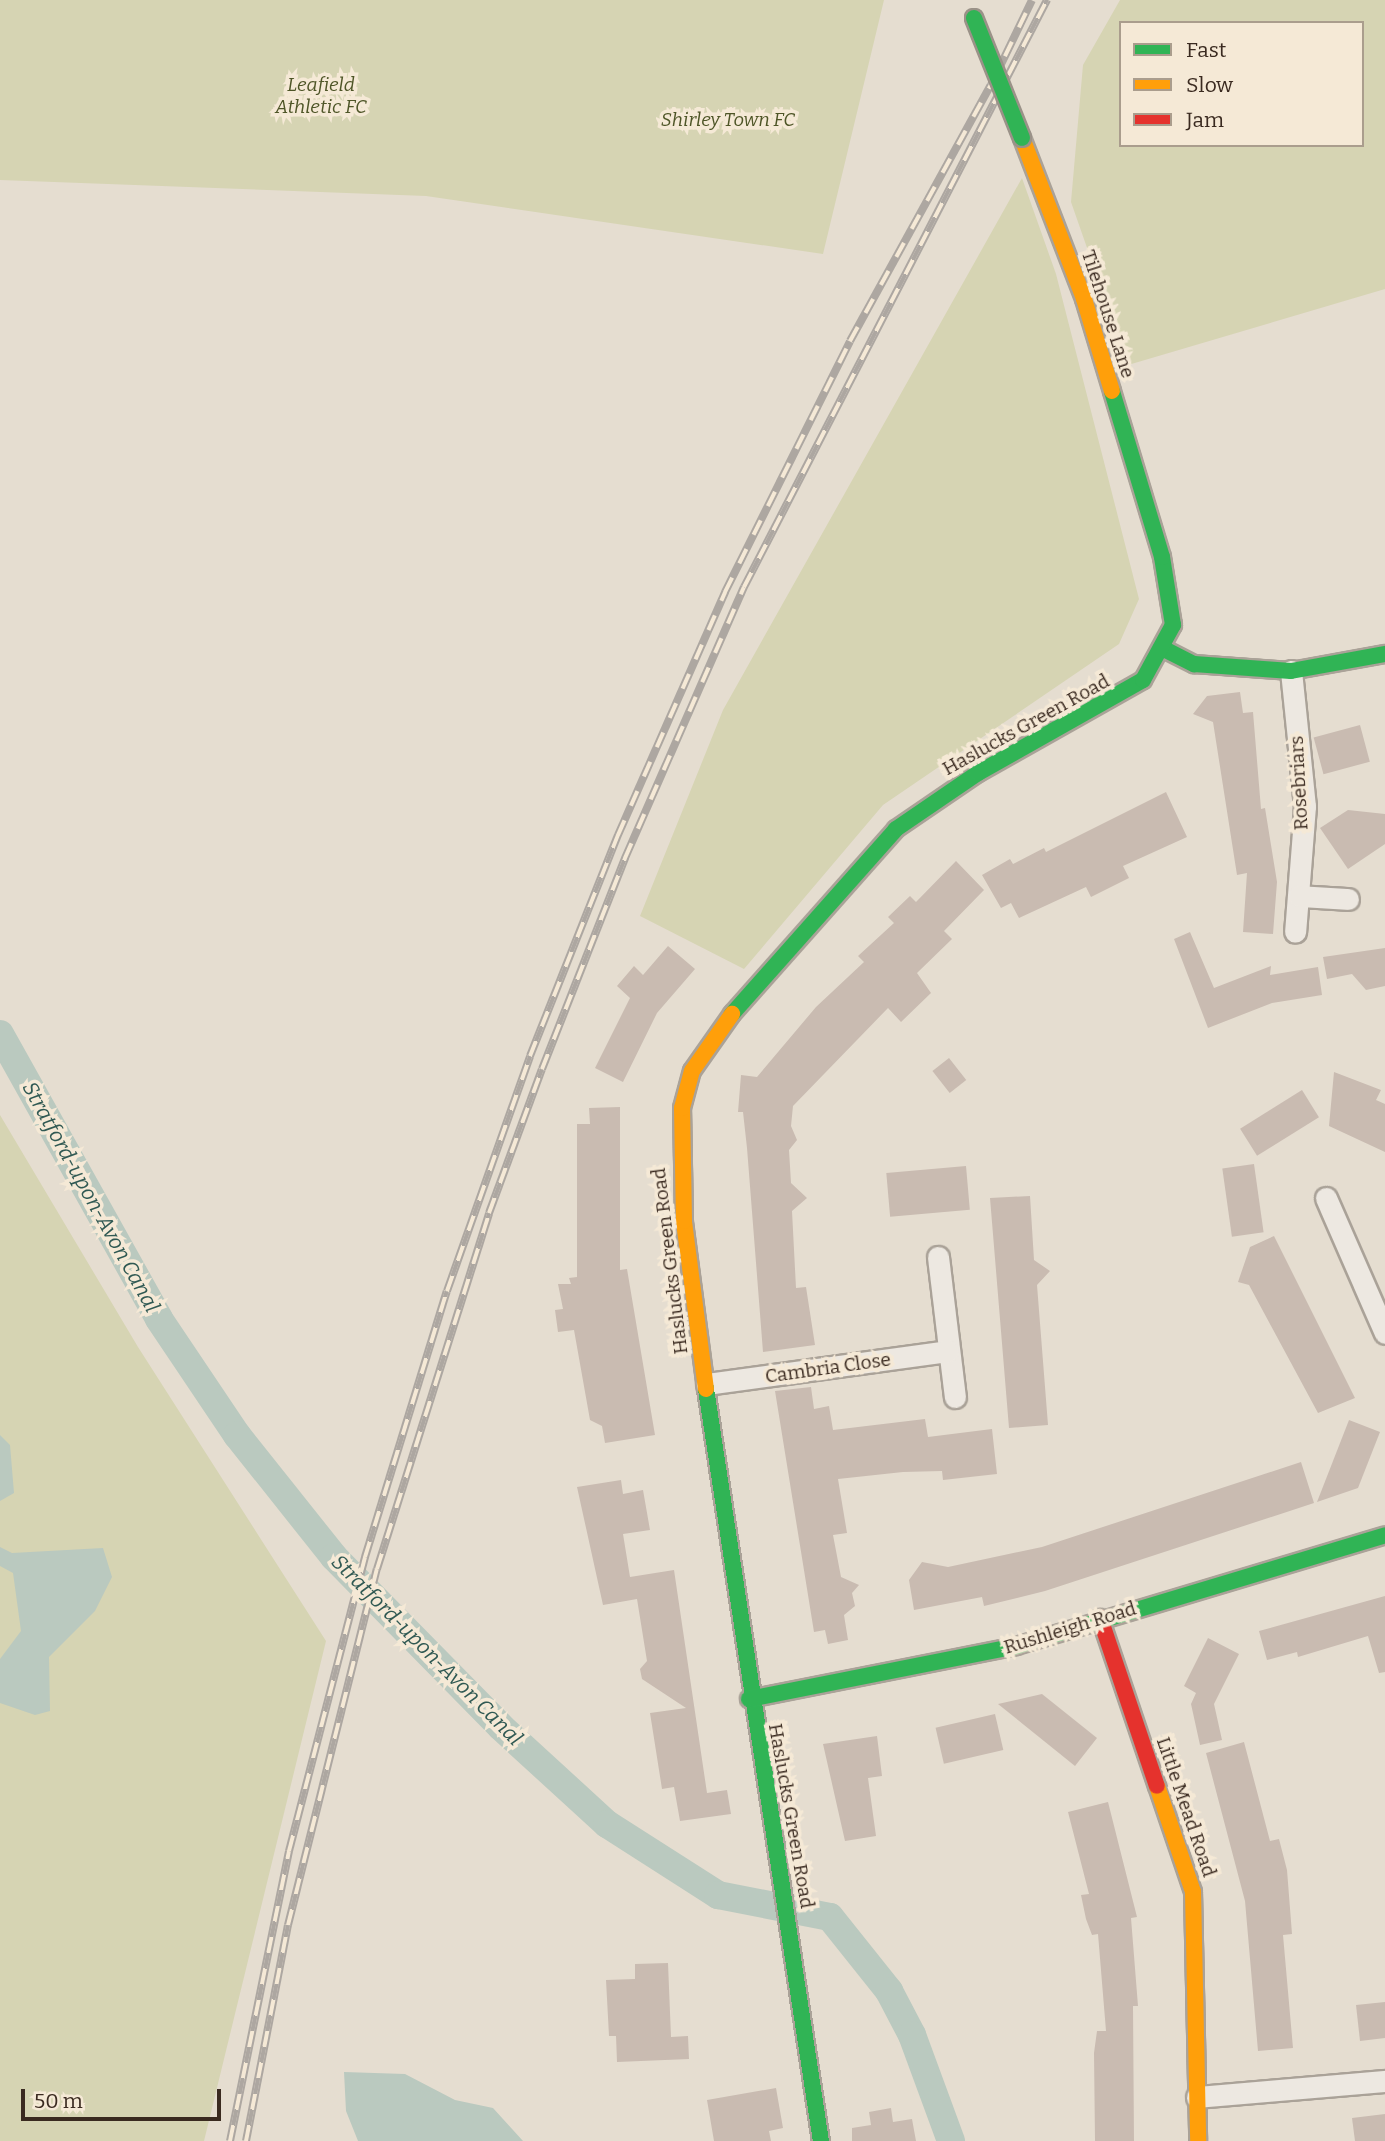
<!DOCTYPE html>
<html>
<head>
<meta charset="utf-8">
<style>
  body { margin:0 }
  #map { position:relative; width:1385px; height:2141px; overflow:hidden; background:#e5ddd0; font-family:Bitter,serif }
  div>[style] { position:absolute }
  .green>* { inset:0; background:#d6d4b3 }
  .water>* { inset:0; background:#bac9bf }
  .canal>* { height:28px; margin:-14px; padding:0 14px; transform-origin:14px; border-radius:14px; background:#bac9bf }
  .building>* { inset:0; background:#c9bbb1; transform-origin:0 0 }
  .roads { filter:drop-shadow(2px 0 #aaa298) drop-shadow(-2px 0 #aaa298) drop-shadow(0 2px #aaa298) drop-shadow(0 -2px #aaa298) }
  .street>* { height:21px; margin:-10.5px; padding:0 10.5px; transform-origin:10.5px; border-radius:10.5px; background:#ede8e1 }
  .fast>* { height:16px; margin:-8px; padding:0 8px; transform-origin:8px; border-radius:8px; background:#30b455 }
  .slow>* { height:16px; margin:-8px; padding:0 8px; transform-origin:8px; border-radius:8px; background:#ff9f0a }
  .jam>* { height:16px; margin:-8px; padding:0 8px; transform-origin:8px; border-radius:8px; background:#e5322d }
  .rail>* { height:8px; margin-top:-4px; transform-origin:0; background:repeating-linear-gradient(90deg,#f5e9d6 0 16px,#ada7a1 0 32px); box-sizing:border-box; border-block:2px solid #ada7a1 }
  .bridges { filter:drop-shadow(2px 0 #9a9288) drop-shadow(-2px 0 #9a9288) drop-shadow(0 2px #9a9288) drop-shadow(0 -2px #9a9288) }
  .fast-bridge>* { height:16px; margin:-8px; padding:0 8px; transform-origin:8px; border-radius:8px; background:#30b455 }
  span { translate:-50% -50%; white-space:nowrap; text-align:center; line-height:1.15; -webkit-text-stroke:7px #f5e9d6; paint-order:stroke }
  .park-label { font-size:19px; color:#4e5527; font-style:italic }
  .street-label { font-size:19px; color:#3a2a20 }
  .water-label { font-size:21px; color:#305953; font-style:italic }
  .legend { position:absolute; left:1119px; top:21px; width:245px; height:126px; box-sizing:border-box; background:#f5e9d6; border:2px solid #aa9d8d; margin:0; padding:9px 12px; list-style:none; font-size:21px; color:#3a2a20 }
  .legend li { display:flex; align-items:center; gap:14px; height:35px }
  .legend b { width:35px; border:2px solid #aa9d8d }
  .scale { position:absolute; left:21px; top:2089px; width:200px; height:32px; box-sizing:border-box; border:4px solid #3a2a20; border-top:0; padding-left:9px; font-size:21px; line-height:24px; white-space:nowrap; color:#3a2a20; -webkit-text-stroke:5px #f5e9d6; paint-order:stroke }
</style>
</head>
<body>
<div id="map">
  <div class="green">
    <div style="clip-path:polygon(0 0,884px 0,823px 254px,426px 196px,0 180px)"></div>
    <div style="clip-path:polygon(evenodd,1120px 0,1385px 0,1385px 289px,1128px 365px,1071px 202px,1083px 65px,1120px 0,1121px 23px,1362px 23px,1362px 145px,1121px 145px,1121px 23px)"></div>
    <div style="clip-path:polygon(1022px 178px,1056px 274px,1139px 599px,1119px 644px,883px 805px,744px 969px,640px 916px,723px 710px)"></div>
    <div style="clip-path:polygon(0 1115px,138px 1347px,326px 1641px,204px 2141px,0 2141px)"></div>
  </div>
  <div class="water">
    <div style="clip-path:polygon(0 1435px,10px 1445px,14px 1493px,0 1501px)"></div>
    <div style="clip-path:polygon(0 1547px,12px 1553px,103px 1548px,112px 1577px,95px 1611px,49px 1657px,50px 1711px,35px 1715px,0 1703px,0 1659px,21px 1631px,13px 1573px,0 1566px)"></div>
    <div style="clip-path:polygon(344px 2072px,405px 2074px,455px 2100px,493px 2108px,523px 2141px,358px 2141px,346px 2111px)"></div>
  </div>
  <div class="canal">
    <div style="left:0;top:1034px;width:326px;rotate:60.8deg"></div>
    <div style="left:159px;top:1319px;width:140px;rotate:56.1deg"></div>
    <div style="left:237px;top:1435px;width:156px;rotate:51.5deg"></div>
    <div style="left:334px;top:1557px;width:238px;rotate:45.5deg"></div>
    <div style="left:501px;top:1727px;width:144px;rotate:42.5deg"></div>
    <div style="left:607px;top:1824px;width:132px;rotate:32.6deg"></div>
    <div style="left:718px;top:1895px;width:114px;rotate:11.1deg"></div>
    <div style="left:830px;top:1917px;width:95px;rotate:51.4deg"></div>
    <div style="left:889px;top:1991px;width:50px;rotate:62.4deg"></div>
    <div style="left:912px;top:2035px;width:113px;rotate:69.8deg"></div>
  </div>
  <div class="building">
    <div style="clip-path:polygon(1240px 692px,1243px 713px,1253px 712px,1261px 809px,1265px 808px,1277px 882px,1273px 934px,1243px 932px,1247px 873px,1237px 875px,1213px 722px,1193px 714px,1207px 696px)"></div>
    <div style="left:1360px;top:725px;width:38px;height:48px;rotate:75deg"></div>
    <div style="clip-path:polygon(1166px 792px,1187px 837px,1123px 866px,1129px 878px,1091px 897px,1086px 887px,1019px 918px,1011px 903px,1001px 908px,982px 875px,1010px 859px,1013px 864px,1044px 848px,1046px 852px)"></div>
    <div style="clip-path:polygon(1348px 810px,1385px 814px,1385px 844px,1348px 869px,1320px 828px)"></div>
    <div style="clip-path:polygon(956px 861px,984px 890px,944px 931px,952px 939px,917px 973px,931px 993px,901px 1022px,888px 1008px,793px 1106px,791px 1126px,797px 1140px,789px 1150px,791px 1183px,807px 1198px,792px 1211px,796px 1288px,806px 1287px,815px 1345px,763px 1352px,747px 1148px,743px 1112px,738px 1112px,741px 1075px,757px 1077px,816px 1007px,864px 962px,858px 956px,894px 923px,888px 917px,910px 896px,916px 902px)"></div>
    <div style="clip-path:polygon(1190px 932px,1214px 988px,1271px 966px,1270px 975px,1318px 967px,1322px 995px,1272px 1003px,1208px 1028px,1174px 939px)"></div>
    <div style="clip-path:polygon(668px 946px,695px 969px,657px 1013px,623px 1082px,595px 1068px,630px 998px,617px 986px,634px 966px,643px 975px)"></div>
    <div style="clip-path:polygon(1385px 948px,1385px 986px,1366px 990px,1352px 974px,1327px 979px,1323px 957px)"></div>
    <div style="left:949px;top:1058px;width:28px;height:21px;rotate:52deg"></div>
    <div style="clip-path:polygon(1334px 1072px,1381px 1090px,1376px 1100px,1385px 1104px,1385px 1152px,1329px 1126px)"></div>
    <div style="left:1302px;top:1090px;width:32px;height:73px;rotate:58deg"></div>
    <div style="clip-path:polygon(620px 1107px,620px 1270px,627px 1269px,655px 1435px,605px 1443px,602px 1426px,590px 1420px,574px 1330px,558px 1332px,555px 1310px,563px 1309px,558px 1284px,571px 1284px,569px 1278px,577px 1277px,577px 1124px,590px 1124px,589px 1108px)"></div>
    <div style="left:1254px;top:1164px;width:69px;height:32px;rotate:82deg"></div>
    <div style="left:966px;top:1166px;width:44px;height:80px;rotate:85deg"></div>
    <div style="clip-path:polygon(1030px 1196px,1034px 1260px,1050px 1271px,1037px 1285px,1048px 1425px,1009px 1428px,990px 1198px)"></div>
    <div style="clip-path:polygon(1274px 1236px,1355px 1398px,1318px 1413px,1249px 1285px,1238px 1282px,1250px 1247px)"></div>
    <div style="clip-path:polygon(811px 1387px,814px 1409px,829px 1406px,833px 1430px,925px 1419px,928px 1437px,992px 1429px,997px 1474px,943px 1480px,942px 1471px,903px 1472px,838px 1479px,847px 1533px,833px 1535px,841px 1577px,859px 1585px,852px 1593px,855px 1606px,844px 1615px,848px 1640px,828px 1644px,825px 1630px,814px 1632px,775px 1391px)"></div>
    <div style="clip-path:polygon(1349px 1420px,1380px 1432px,1358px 1488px,1317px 1502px)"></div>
    <div style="clip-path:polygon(1301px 1462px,1314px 1503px,1045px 1591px,984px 1606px,982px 1597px,914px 1610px,909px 1580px,922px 1562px,948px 1567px,1042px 1547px)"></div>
    <div style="clip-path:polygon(621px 1480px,623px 1494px,643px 1490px,650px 1530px,623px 1534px,630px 1577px,674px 1570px,707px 1793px,727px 1790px,731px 1814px,680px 1821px,674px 1787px,662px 1789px,650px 1713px,686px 1708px,642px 1679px,640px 1669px,647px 1661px,637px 1599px,603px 1605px,577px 1487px)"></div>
    <div style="clip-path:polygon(1385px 1596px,1385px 1672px,1379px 1673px,1368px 1636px,1298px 1657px,1297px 1652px,1267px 1660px,1259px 1631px)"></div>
    <div style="clip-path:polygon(1208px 1638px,1239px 1654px,1214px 1704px,1222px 1740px,1200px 1745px,1191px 1704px,1196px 1693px,1184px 1686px)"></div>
    <div style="clip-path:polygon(1042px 1694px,1097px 1738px,1075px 1766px,998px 1704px)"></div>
    <div style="left:995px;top:1714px;width:37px;height:61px;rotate:77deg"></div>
    <div style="clip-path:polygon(877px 1736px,882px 1776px,868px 1778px,876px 1836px,845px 1841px,823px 1744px)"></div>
    <div style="clip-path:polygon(1244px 1742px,1270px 1841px,1279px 1839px,1287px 1870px,1292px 1934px,1283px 1935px,1293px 2048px,1258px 2051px,1245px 1901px,1206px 1753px)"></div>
    <div style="clip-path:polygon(1108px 1802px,1137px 1917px,1131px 1918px,1138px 2006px,1133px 2006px,1134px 2141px,1095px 2141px,1094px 2053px,1097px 2031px,1106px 2031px,1098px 1934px,1092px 1935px,1086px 1919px,1081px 1895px,1089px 1894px,1068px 1812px)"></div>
    <div style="clip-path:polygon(668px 1963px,671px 2037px,688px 2036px,689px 2059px,617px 2062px,616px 2036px,609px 2036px,606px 1980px,635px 1979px,635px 1964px)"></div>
    <div style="clip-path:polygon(1385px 2002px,1385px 2038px,1360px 2041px,1356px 2005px)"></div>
    <div style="clip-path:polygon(776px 2088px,783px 2128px,769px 2131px,771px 2141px,714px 2141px,707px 2100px)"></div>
    <div style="clip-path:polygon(891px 2108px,893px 2122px,912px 2119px,916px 2141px,852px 2141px,852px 2128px,871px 2125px,869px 2112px)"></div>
    <div style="clip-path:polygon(1385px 2114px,1385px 2141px,1355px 2141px,1352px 2118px)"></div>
  </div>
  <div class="roads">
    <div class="street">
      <div style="left:1291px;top:671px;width:136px;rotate:84.1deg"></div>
      <div style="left:1305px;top:806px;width:126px;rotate:94.5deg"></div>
      <div style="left:1299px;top:896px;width:49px;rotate:3.5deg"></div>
      <div style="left:1326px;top:1198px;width:147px;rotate:66.4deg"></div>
      <div style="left:938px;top:1257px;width:141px;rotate:83.1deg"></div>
      <div style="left:707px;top:1384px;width:243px;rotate:-7.8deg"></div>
      <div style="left:1197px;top:2097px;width:189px;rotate:-4.9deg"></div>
    </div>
    <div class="fast">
      <div style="left:1164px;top:649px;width:34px;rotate:27deg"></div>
      <div style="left:1194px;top:664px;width:97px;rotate:4.1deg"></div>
      <div style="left:1291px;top:671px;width:96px;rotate:-10.3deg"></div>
      <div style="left:732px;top:1014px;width:247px;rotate:-48.4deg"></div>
      <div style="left:896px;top:829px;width:99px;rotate:-34.3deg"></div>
      <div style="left:978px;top:773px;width:189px;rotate:-29.4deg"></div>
      <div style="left:1143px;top:680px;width:63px;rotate:-61.4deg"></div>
      <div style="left:1173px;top:625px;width:69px;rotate:-99.2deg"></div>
      <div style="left:1162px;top:557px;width:173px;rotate:-106.8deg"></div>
      <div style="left:706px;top:1389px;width:761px;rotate:81.31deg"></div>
      <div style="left:749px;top:1699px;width:272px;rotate:-11.2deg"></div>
      <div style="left:1016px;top:1646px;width:385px;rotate:-16.7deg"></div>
    </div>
    <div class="slow">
      <div style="left:1022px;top:138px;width:173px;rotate:68.9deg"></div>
      <div style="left:1084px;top:299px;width:96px;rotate:73.1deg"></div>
      <div style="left:706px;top:1389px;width:169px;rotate:-97.5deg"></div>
      <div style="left:684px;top:1221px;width:113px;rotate:-91deg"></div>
      <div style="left:682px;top:1108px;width:38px;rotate:-75deg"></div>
      <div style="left:692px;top:1071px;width:70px;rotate:-54.9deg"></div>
      <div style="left:1157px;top:1786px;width:112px;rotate:71.2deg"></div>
      <div style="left:1193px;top:1892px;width:249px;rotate:88.8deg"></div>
    </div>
    <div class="jam">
      <div style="left:1100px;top:1618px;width:177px;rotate:71.3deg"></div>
    </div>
  </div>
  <div class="rail">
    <div style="left:230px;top:2141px;width:296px;rotate:-78.5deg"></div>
    <div style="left:289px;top:1851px;width:304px;rotate:-75.5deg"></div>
    <div style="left:365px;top:1557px;width:278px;rotate:-72.9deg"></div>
    <div style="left:447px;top:1291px;width:249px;rotate:-70.5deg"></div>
    <div style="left:530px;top:1056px;width:238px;rotate:-68.3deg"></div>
    <div style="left:618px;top:835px;width:266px;rotate:-66.2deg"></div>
    <div style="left:725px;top:592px;width:280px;rotate:-63.5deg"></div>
    <div style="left:850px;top:341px;width:292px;rotate:-61.2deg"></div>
    <div style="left:991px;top:85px;width:94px;rotate:-64.2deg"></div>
    <div style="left:246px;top:2141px;width:220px;rotate:-79deg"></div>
    <div style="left:288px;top:1925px;width:367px;rotate:-76deg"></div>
    <div style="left:377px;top:1569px;width:373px;rotate:-72.5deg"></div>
    <div style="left:489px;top:1213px;width:153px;rotate:-69.8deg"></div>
    <div style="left:542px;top:1069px;width:227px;rotate:-68.5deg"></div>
    <div style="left:625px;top:858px;width:296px;rotate:-66.3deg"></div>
    <div style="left:744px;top:587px;width:661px;rotate:-62.7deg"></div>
  </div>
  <div class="bridges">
    <div class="fast-bridge">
      <div style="left:974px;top:18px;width:129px;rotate:68.2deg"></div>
    </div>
  </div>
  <div class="park-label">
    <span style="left:321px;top:96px">Leafield<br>Athletic FC</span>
    <span style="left:728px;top:120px">Shirley Town FC</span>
  </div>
  <div class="street-label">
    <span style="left:1108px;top:314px;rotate:72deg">Tilehouse Lane</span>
    <span style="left:1026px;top:725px;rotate:-29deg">Haslucks Green Road</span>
    <span style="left:1299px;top:783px;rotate:-93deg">Rosebriars</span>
    <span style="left:670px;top:1261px;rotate:-97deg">Haslucks Green Road</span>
    <span style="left:828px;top:1368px;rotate:-8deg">Cambria Close</span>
    <span style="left:1070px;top:1628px;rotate:-17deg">Rushleigh Road</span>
    <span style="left:1186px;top:1807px;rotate:71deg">Little Mead Road</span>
    <span style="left:791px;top:1816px;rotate:80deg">Haslucks Green Road</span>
  </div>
  <div class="water-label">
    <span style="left:91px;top:1197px;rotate:61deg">Stratford-upon-Avon Canal</span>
    <span style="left:427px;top:1650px;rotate:45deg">Stratford-upon-Avon Canal</span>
  </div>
  <ul class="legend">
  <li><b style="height:9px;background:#30b455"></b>Fast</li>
  <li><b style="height:9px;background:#ff9f0a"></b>Slow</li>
  <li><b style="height:9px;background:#e5322d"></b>Jam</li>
  </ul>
  <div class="scale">50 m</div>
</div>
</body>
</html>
